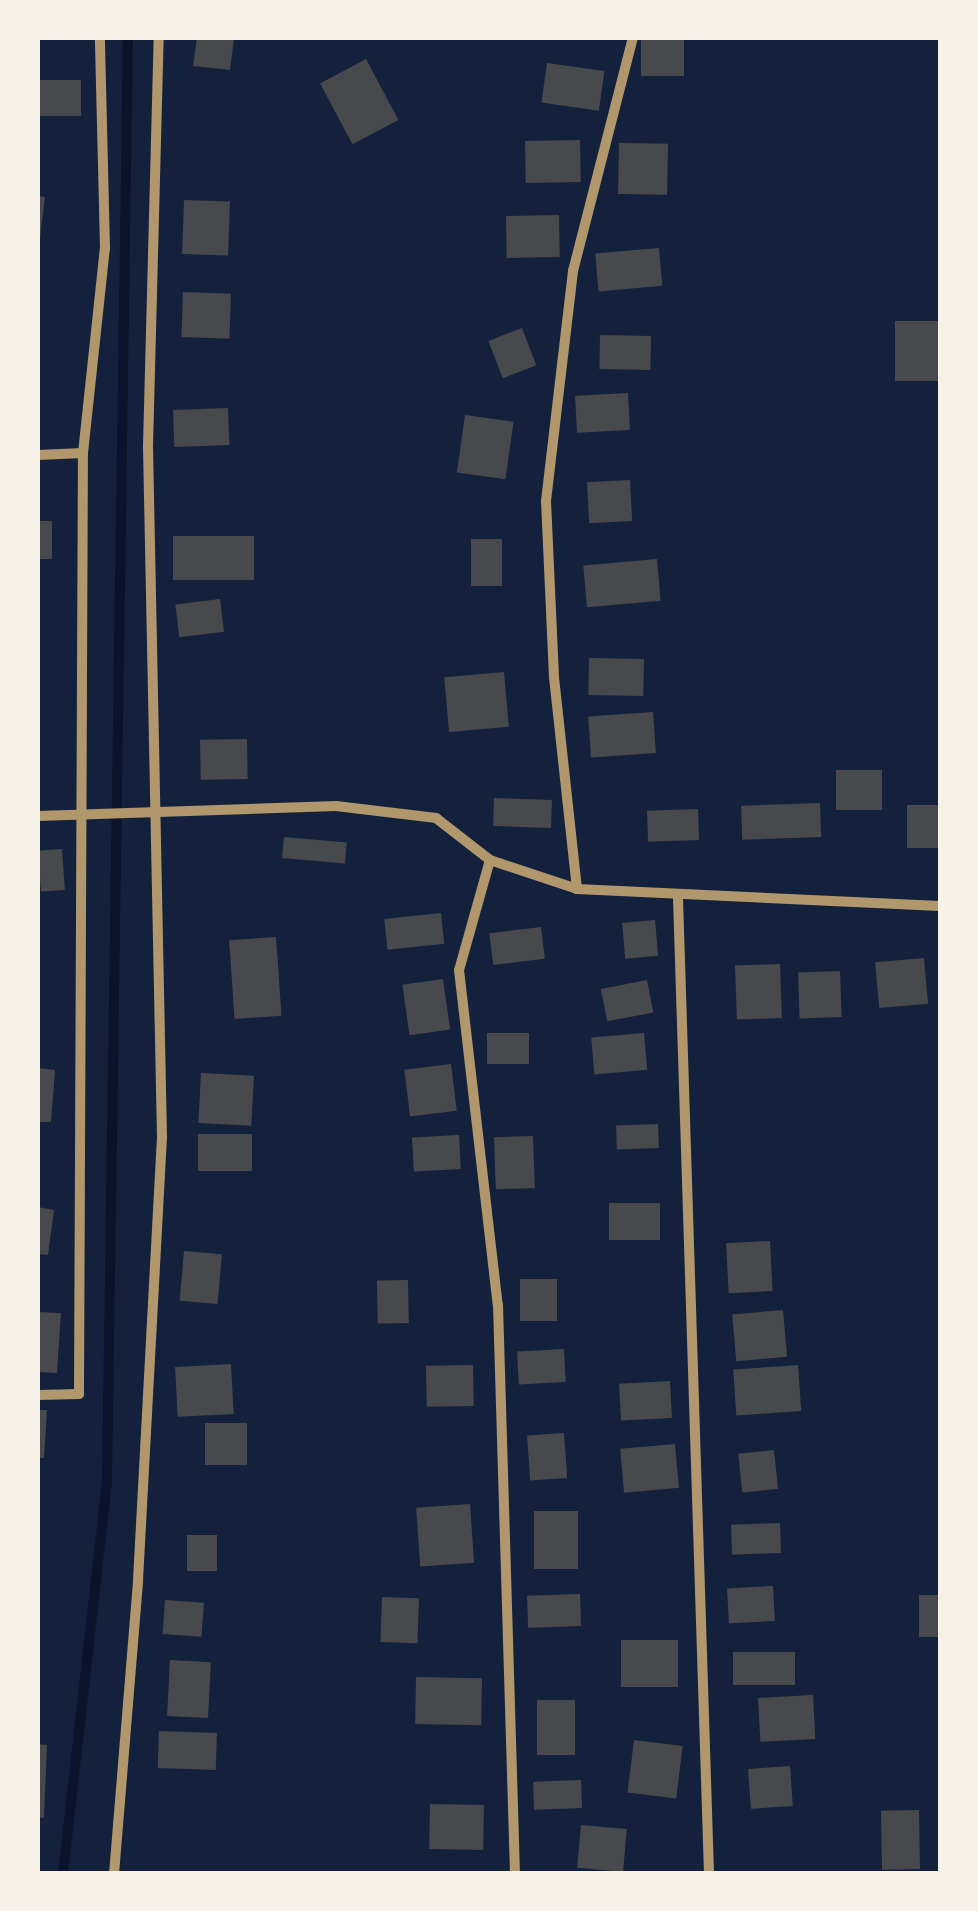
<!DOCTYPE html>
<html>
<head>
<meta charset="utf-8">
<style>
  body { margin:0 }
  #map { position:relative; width:978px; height:1911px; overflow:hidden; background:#14213d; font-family:"DejaVu Sans",sans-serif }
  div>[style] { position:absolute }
  .stream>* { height:10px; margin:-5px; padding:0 5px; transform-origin:5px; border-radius:5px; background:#0b132b }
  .building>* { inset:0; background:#48494c; transform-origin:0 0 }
  .minor>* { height:10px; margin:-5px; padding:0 5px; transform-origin:5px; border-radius:5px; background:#b1986c }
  span { translate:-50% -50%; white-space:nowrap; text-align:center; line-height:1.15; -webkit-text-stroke:10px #f6f1e7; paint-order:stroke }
  .frame { position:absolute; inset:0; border:40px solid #f6f1e7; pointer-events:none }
</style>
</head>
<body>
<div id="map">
  <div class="stream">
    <div style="left:63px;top:1874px;width:395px;rotate:-83.6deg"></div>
    <div style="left:107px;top:1481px;width:1443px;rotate:-89.17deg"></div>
  </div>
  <div class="building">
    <div style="clip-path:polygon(197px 38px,234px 38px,230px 70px,193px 66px)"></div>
    <div style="left:641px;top:38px;width:43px;height:38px"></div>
    <div style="left:366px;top:59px;width:69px;height:52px;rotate:62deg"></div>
    <div style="left:547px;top:63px;width:58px;height:40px;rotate:8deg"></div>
    <div style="left:38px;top:80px;width:43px;height:36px"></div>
    <div style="left:580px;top:140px;width:42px;height:55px;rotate:89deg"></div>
    <div style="left:619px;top:143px;width:49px;height:51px;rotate:1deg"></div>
    <div style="clip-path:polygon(38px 196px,45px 197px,40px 238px,38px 237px)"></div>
    <div style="left:184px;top:200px;width:46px;height:54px;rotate:2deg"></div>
    <div style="left:559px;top:215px;width:42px;height:53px;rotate:89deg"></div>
    <div style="left:659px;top:248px;width:38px;height:64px;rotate:85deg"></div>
    <div style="left:183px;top:292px;width:48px;height:45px;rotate:2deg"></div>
    <div style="left:940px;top:321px;width:60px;height:45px;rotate:90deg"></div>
    <div style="left:522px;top:328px;width:40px;height:36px;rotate:69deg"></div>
    <div style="left:600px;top:335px;width:51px;height:34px;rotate:1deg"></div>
    <div style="left:628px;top:393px;width:37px;height:53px;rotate:87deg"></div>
    <div style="left:228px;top:408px;width:37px;height:55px;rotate:88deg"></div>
    <div style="left:465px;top:415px;width:49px;height:58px;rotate:8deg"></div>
    <div style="left:630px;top:480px;width:41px;height:43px;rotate:87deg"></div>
    <div style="left:38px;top:521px;width:14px;height:38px"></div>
    <div style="left:173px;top:536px;width:81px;height:44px"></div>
    <div style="left:471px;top:539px;width:31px;height:47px"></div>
    <div style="left:657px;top:559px;width:42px;height:74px;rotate:85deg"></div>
    <div style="left:220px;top:599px;width:33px;height:45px;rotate:83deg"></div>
    <div style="left:589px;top:658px;width:55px;height:37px;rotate:1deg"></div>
    <div style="left:504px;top:672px;width:55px;height:60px;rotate:85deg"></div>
    <div style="left:653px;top:712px;width:41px;height:65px;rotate:86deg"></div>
    <div style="left:247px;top:739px;width:40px;height:47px;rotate:89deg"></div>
    <div style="left:836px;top:770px;width:46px;height:40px"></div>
    <div style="left:494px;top:798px;width:58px;height:28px;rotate:2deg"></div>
    <div style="left:820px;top:803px;width:34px;height:79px;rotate:88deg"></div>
    <div style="left:907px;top:805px;width:33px;height:43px"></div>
    <div style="left:698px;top:809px;width:31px;height:51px;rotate:88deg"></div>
    <div style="left:284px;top:837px;width:63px;height:21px;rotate:5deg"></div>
    <div style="left:62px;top:849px;width:41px;height:24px;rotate:86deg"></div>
    <div style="left:441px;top:913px;width:31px;height:57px;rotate:84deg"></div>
    <div style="left:655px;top:920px;width:36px;height:33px;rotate:85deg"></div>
    <div style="left:541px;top:927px;width:32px;height:52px;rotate:83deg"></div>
    <div style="left:276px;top:937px;width:79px;height:47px;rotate:86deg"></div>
    <div style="left:924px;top:958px;width:46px;height:49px;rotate:85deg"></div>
    <div style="left:780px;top:964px;width:54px;height:45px;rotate:88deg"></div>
    <div style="left:840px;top:971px;width:46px;height:42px;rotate:88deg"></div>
    <div style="left:443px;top:979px;width:51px;height:41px;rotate:82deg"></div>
    <div style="left:647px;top:980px;width:33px;height:47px;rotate:79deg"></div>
    <div style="left:487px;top:1033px;width:42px;height:31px"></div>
    <div style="left:644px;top:1033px;width:37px;height:53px;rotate:85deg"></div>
    <div style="left:451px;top:1064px;width:47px;height:47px;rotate:83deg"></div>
    <div style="clip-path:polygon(38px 1068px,55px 1070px,51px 1122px,38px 1122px)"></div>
    <div style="left:201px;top:1073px;width:53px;height:50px;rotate:3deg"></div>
    <div style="left:658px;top:1124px;width:24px;height:42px;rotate:88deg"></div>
    <div style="left:198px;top:1134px;width:54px;height:37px"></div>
    <div style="left:459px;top:1135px;width:34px;height:47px;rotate:87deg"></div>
    <div style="left:533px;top:1136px;width:52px;height:39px;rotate:88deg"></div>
    <div style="left:660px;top:1203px;width:37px;height:51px;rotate:90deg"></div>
    <div style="clip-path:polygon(38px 1207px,54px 1210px,48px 1255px,38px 1254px)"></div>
    <div style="left:770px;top:1241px;width:50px;height:44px;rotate:87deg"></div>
    <div style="left:184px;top:1251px;width:38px;height:50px;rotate:5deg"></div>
    <div style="left:520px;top:1279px;width:37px;height:42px"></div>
    <div style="left:408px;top:1280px;width:43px;height:31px;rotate:89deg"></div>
    <div style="left:783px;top:1310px;width:47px;height:51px;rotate:85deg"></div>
    <div style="clip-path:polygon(38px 1312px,61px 1313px,57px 1373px,38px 1372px)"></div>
    <div style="left:564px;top:1349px;width:33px;height:47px;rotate:87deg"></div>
    <div style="left:231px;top:1364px;width:50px;height:56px;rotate:87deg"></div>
    <div style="left:473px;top:1365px;width:41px;height:47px;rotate:89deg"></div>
    <div style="left:798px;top:1365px;width:46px;height:65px;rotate:86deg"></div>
    <div style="left:670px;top:1381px;width:37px;height:51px;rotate:87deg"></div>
    <div style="clip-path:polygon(38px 1410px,47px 1410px,44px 1458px,38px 1458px)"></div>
    <div style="left:247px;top:1423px;width:42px;height:42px;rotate:90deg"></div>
    <div style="left:564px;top:1433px;width:45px;height:37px;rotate:86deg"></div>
    <div style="left:675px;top:1444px;width:44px;height:55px;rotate:85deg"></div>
    <div style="left:774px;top:1450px;width:39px;height:36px;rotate:84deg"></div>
    <div style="left:470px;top:1504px;width:59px;height:54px;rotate:86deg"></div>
    <div style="left:578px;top:1511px;width:58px;height:44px;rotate:90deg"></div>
    <div style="left:780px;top:1523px;width:30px;height:49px;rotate:88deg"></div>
    <div style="left:187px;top:1535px;width:30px;height:36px"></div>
    <div style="left:773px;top:1586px;width:35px;height:46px;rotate:87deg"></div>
    <div style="left:580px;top:1594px;width:32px;height:53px;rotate:88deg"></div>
    <div style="left:940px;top:1595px;width:42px;height:21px;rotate:90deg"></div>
    <div style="left:382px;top:1597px;width:37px;height:45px;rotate:2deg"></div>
    <div style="left:165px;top:1600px;width:39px;height:34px;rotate:4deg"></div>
    <div style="left:621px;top:1640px;width:57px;height:47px"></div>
    <div style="left:795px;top:1652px;width:33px;height:62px;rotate:90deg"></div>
    <div style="left:170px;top:1660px;width:41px;height:56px;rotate:3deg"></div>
    <div style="left:416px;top:1677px;width:66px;height:47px;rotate:1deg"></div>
    <div style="left:813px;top:1695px;width:44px;height:55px;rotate:87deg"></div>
    <div style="left:537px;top:1700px;width:38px;height:55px"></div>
    <div style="left:159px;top:1731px;width:58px;height:37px;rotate:2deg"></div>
    <div style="left:634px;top:1740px;width:49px;height:53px;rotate:7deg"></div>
    <div style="clip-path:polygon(38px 1744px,47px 1745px,44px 1818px,38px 1817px)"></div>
    <div style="left:790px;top:1766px;width:40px;height:42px;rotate:86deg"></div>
    <div style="left:581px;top:1780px;width:28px;height:48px;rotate:88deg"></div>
    <div style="left:430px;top:1804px;width:54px;height:45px;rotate:1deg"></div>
    <div style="left:919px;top:1810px;width:59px;height:38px;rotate:89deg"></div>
    <div style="left:581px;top:1825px;width:46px;height:43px;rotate:5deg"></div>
  </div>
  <div class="minor">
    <div style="left:38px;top:455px;width:45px;rotate:-2.5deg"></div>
    <div style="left:38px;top:816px;width:298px;rotate:-1.9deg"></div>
    <div style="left:336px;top:806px;width:101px;rotate:6.8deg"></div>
    <div style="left:436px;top:818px;width:68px;rotate:37.9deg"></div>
    <div style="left:490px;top:860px;width:92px;rotate:18.4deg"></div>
    <div style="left:577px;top:889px;width:363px;rotate:2.7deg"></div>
    <div style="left:490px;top:860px;width:114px;rotate:105.7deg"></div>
    <div style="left:459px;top:970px;width:337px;rotate:83.4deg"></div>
    <div style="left:498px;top:1305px;width:569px;rotate:88.29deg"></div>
    <div style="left:577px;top:889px;width:213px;rotate:-96.2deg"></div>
    <div style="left:554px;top:677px;width:176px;rotate:-92.6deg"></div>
    <div style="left:546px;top:501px;width:232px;rotate:-83.3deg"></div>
    <div style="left:573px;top:271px;width:241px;rotate:-75.6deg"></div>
    <div style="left:678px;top:898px;width:976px;rotate:88.18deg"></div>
    <div style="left:38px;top:1395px;width:41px;rotate:-1.4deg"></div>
    <div style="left:79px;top:1394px;width:941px;rotate:-89.76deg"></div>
    <div style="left:83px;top:453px;width:206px;rotate:-83.9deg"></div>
    <div style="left:105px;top:248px;width:210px;rotate:-91.4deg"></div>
    <div style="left:114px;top:1874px;width:295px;rotate:-85.3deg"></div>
    <div style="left:138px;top:1580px;width:443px;rotate:-86.9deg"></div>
    <div style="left:162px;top:1138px;width:692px;rotate:-91.16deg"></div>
    <div style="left:148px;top:446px;width:408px;rotate:-88.5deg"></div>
  </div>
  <div class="frame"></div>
</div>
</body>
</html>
